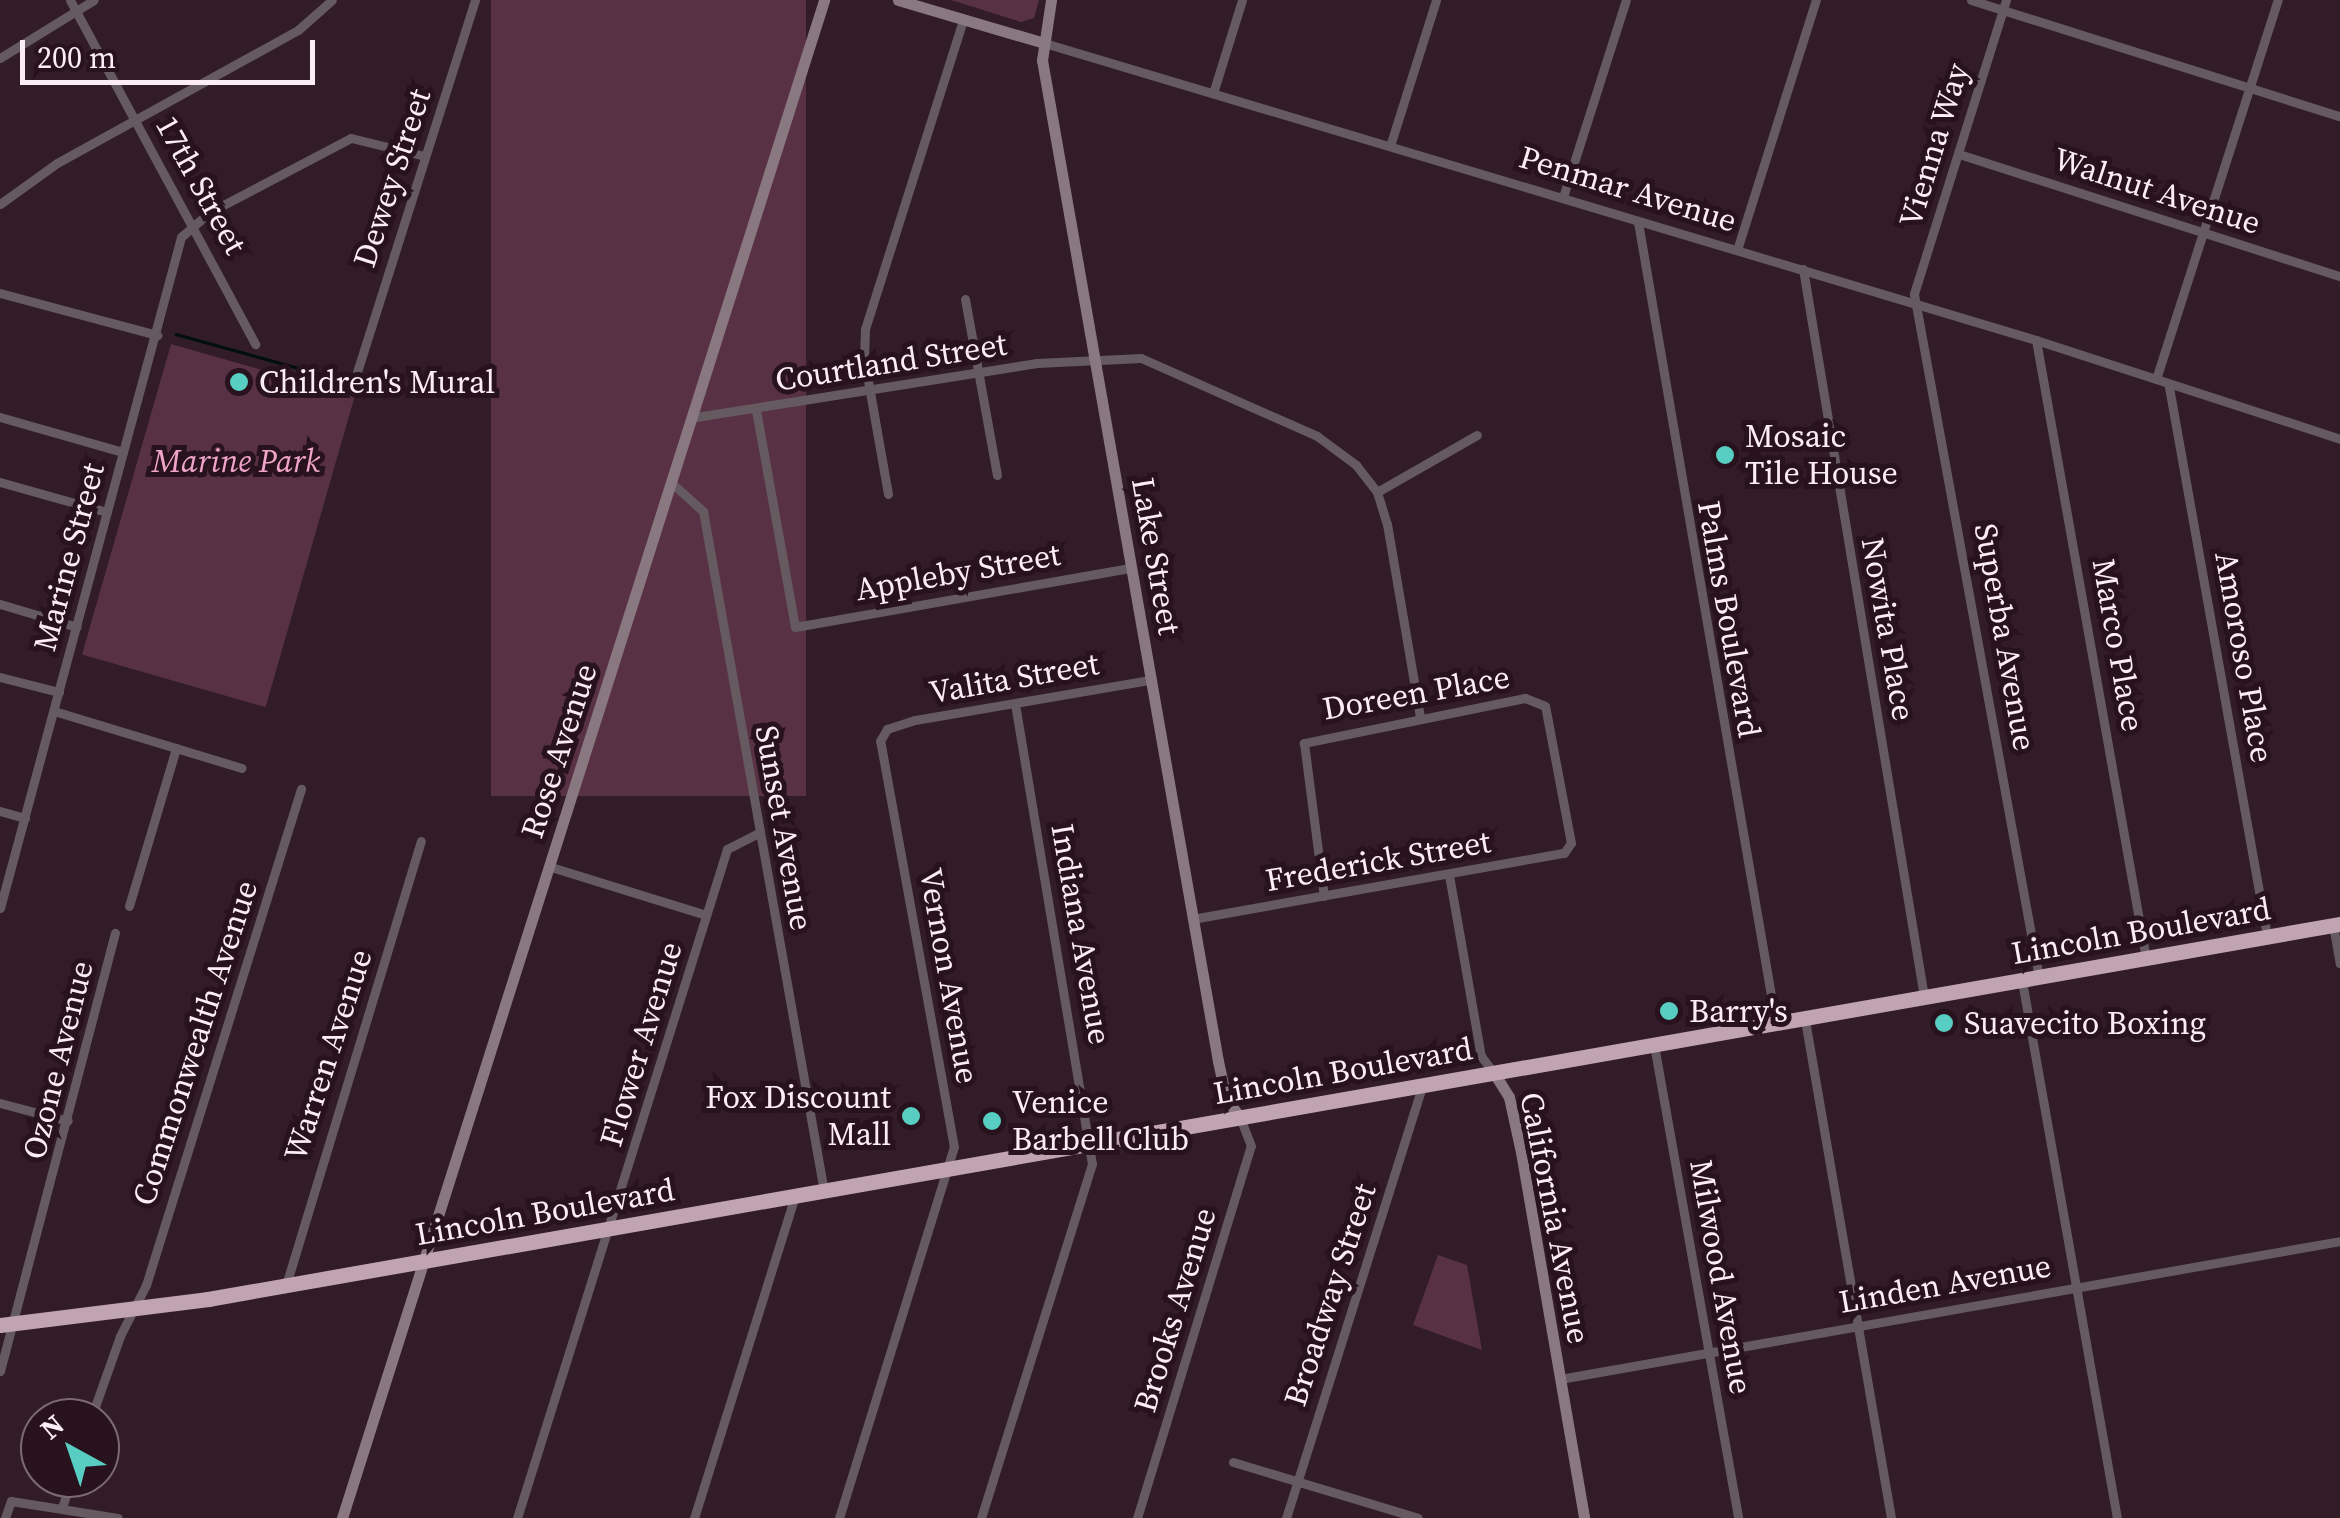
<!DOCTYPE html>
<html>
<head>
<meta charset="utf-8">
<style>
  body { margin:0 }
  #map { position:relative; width:2340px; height:1518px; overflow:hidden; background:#311c27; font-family:"Source Serif 4",serif }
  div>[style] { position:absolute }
  .green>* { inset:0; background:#583145; transform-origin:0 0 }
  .stream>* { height:2.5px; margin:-1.25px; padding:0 1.25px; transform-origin:1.25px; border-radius:1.25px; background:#000f0d }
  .street>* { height:9px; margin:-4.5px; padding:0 4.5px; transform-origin:4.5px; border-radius:4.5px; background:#655a5f }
  .secondary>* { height:11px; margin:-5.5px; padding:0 5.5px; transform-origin:5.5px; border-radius:5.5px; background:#8a7880 }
  .highway>* { height:15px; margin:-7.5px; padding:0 7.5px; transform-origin:7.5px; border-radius:7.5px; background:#c1a4b1 }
  .dots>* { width:28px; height:28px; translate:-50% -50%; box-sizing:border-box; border:5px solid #27121d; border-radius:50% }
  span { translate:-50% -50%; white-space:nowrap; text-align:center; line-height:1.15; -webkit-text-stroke:10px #27121d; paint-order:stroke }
  .street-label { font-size:32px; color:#fcedf4 }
  .poi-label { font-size:32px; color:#fcedf4 }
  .left { translate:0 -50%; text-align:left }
  .right { translate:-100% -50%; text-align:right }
  .park-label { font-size:32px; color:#f0a4c9; font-style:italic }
  .north { position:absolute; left:20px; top:1398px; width:100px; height:100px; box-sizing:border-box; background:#27121d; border:2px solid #7c6a73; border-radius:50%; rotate:320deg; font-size:28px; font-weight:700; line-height:40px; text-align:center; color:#fcedf4 }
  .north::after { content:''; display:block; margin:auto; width:35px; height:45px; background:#57cec1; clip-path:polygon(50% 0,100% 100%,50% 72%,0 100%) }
  .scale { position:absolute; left:20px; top:40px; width:295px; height:45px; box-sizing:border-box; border:5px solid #fcedf4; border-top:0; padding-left:12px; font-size:30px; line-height:35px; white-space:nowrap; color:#fcedf4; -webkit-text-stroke:8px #27121d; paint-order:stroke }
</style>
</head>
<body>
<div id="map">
  <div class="green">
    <div style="left:491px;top:0;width:315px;height:796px"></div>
    <div style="clip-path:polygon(951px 0,1039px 0,1034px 18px,1021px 22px)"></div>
    <div style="left:171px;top:344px;width:191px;height:323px;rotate:16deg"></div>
    <div style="clip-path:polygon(1438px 1255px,1467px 1265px,1482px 1350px,1413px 1325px)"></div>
  </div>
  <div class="stream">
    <div style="left:176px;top:334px;width:198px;rotate:15.5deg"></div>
  </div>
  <div class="street">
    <div style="left:70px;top:0;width:391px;rotate:61.7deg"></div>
    <div style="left:1971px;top:0;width:387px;rotate:17.5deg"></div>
    <div style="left:2006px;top:0;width:308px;rotate:107.4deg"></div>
    <div style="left:1914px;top:294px;width:695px;rotate:79.64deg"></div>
    <div style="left:1041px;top:42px;width:1039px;rotate:16.67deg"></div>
    <div style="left:2036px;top:340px;width:320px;rotate:18deg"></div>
    <div style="left:0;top:58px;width:110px;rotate:-31.7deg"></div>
    <div style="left:1214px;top:90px;width:94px;rotate:-72.7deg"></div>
    <div style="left:1390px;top:146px;width:153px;rotate:-72.5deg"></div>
    <div style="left:1959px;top:154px;width:400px;rotate:17.8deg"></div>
    <div style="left:1563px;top:197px;width:207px;rotate:-72.3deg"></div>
    <div style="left:0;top:204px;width:70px;rotate:-35.7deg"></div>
    <div style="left:57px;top:163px;width:275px;rotate:-28.9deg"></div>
    <div style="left:298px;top:30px;width:45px;rotate:-41.4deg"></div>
    <div style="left:1638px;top:222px;width:814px;rotate:80.24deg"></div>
    <div style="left:1737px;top:250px;width:262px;rotate:-72.5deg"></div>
    <div style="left:1803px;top:269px;width:738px;rotate:80.56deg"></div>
    <div style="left:0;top:293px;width:163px;rotate:15deg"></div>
    <div style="left:965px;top:299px;width:179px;rotate:79.7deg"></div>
    <div style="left:2036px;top:340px;width:629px;rotate:79.92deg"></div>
    <div style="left:357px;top:372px;width:390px;rotate:-72.4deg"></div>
    <div style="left:2156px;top:379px;width:398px;rotate:-72.2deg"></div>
    <div style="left:2169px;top:387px;width:558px;rotate:79.88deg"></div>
    <div style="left:756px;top:410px;width:220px;rotate:79.8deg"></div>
    <div style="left:795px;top:627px;width:340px;rotate:-10deg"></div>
    <div style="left:0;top:417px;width:128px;rotate:15.9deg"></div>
    <div style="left:696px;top:417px;width:345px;rotate:-9deg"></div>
    <div style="left:1037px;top:363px;width:104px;rotate:-2.8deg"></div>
    <div style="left:1141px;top:358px;width:193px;rotate:23.9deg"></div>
    <div style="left:1317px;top:436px;width:49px;rotate:36.6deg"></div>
    <div style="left:1356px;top:465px;width:34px;rotate:52deg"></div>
    <div style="left:1377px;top:492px;width:34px;rotate:73deg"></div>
    <div style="left:1387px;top:524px;width:196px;rotate:80.3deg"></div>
    <div style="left:0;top:482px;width:111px;rotate:15.7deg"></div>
    <div style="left:675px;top:486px;width:38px;rotate:42deg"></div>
    <div style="left:703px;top:511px;width:692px;rotate:79.92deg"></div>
    <div style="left:1377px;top:492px;width:115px;rotate:-29.7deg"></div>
    <div style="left:888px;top:494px;width:138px;rotate:-100deg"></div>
    <div style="left:864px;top:358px;width:29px;rotate:-88deg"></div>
    <div style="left:865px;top:329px;width:324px;rotate:-72.4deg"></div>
    <div style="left:0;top:604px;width:80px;rotate:16.6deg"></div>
    <div style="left:0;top:677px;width:61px;rotate:14.3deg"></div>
    <div style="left:54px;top:711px;width:196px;rotate:16.9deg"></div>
    <div style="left:0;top:811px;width:26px;rotate:16deg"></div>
    <div style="left:551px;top:867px;width:162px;rotate:17.2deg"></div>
    <div style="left:1449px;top:875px;width:184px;rotate:80deg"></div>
    <div style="left:1481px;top:1056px;width:21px;rotate:53deg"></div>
    <div style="left:129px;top:906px;width:165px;rotate:-73.4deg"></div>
    <div style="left:0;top:908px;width:695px;rotate:-74.9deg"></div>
    <div style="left:181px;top:237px;width:38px;rotate:-41deg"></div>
    <div style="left:210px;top:212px;width:159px;rotate:-27.7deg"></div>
    <div style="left:351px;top:138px;width:76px;rotate:13.7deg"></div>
    <div style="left:1192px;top:919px;width:378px;rotate:-10.1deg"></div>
    <div style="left:1564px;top:853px;width:12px;rotate:-55deg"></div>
    <div style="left:1571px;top:843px;width:139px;rotate:-100.7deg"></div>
    <div style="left:1545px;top:706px;width:22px;rotate:-158deg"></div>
    <div style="left:1525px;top:698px;width:226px;rotate:168.5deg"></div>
    <div style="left:1304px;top:743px;width:154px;rotate:82.6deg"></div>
    <div style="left:2333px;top:925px;width:39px;rotate:80deg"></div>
    <div style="left:2022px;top:981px;width:545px;rotate:79.97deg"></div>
    <div style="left:1805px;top:1020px;width:505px;rotate:80.2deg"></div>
    <div style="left:1654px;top:1045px;width:480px;rotate:79.9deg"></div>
    <div style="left:0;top:1103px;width:70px;rotate:14.8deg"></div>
    <div style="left:286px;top:1285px;width:464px;rotate:-73.1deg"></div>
    <div style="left:0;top:1371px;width:453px;rotate:-75.3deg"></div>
    <div style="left:1560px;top:1379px;width:792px;rotate:-10.03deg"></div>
    <div style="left:91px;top:1418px;width:87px;rotate:-70.5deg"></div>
    <div style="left:120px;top:1336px;width:57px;rotate:-63deg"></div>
    <div style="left:146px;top:1285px;width:520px;rotate:-72.65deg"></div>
    <div style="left:1233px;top:1462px;width:193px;rotate:16.8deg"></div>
    <div style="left:62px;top:1508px;width:31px;rotate:-73deg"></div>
    <div style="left:5px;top:1518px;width:18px;rotate:-71deg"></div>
    <div style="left:11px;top:1501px;width:108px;rotate:9deg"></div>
    <div style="left:517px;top:1518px;width:701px;rotate:-72.57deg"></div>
    <div style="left:727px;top:849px;width:37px;rotate:-27deg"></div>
    <div style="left:694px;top:1518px;width:337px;rotate:-72.6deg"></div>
    <div style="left:839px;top:1518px;width:388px;rotate:-72.8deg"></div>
    <div style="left:954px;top:1147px;width:413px;rotate:-100.3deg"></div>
    <div style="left:880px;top:741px;width:14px;rotate:-60deg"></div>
    <div style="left:887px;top:729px;width:29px;rotate:-18deg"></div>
    <div style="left:915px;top:720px;width:237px;rotate:-9.7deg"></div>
    <div style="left:981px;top:1518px;width:371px;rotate:-72.6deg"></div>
    <div style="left:1092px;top:1164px;width:467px;rotate:-99.5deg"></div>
    <div style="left:1137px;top:1518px;width:389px;rotate:-73deg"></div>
    <div style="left:1251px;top:1146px;width:31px;rotate:-111deg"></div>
    <div style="left:1286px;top:1518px;width:453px;rotate:-72.5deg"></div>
  </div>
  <div class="secondary">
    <div style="left:898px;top:0;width:149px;rotate:16.4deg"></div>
    <div style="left:1051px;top:0;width:61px;rotate:98.5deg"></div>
    <div style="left:1042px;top:60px;width:1016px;rotate:80.03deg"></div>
    <div style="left:1218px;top:1061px;width:39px;rotate:78deg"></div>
    <div style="left:1226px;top:1099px;width:23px;rotate:52deg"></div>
    <div style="left:1494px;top:1073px;width:28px;rotate:58deg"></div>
    <div style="left:1509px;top:1097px;width:56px;rotate:77.7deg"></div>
    <div style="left:1521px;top:1152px;width:371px;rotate:80.2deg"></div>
    <div style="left:342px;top:1518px;width:1593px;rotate:-72.38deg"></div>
  </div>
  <div class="highway">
    <div style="left:0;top:1325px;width:210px;rotate:-7.1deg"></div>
    <div style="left:208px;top:1299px;width:2165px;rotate:-9.98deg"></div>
  </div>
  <div class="dots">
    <div style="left:239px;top:382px;background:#57cec1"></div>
    <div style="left:1725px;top:455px;background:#57cec1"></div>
    <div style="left:1669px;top:1011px;background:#57cec1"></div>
    <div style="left:1944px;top:1023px;background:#57cec1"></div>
    <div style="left:911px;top:1116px;background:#57cec1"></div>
    <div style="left:992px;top:1121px;background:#57cec1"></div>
  </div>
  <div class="street-label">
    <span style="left:1934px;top:145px;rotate:-73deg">Vienna Way</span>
    <span style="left:392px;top:178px;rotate:-72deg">Dewey Street</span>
    <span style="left:201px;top:185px;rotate:61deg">17th Street</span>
    <span style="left:1628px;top:189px;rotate:17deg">Penmar Avenue</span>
    <span style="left:2157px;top:191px;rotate:18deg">Walnut Avenue</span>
    <span style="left:891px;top:362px;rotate:-9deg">Courtland Street</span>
    <span style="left:1156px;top:556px;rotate:80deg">Lake Street</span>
    <span style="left:69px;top:557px;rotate:-75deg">Marine Street</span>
    <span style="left:958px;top:572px;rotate:-10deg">Appleby Street</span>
    <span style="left:1729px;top:619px;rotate:80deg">Palms Boulevard</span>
    <span style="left:1888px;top:629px;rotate:80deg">Nowita Place</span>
    <span style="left:2005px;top:637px;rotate:80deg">Superba Avenue</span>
    <span style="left:2118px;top:645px;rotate:80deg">Marco Place</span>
    <span style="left:2244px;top:657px;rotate:80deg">Amoroso Place</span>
    <span style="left:1014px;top:678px;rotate:-10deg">Valita Street</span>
    <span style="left:1416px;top:693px;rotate:-10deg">Doreen Place</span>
    <span style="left:559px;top:751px;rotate:-72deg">Rose Avenue</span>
    <span style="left:784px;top:828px;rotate:80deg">Sunset Avenue</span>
    <span style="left:1378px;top:861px;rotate:-10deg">Frederick Street</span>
    <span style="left:2141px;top:931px;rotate:-10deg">Lincoln Boulevard</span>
    <span style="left:1081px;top:934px;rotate:80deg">Indiana Avenue</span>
    <span style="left:949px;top:976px;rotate:80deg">Vernon Avenue</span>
    <span style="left:195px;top:1043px;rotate:-72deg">Commonwealth Avenue</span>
    <span style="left:641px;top:1044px;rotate:-73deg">Flower Avenue</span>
    <span style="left:328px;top:1055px;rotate:-72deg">Warren Avenue</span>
    <span style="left:58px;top:1060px;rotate:-76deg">Ozone Avenue</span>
    <span style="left:1343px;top:1071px;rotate:-10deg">Lincoln Boulevard</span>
    <span style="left:545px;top:1212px;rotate:-10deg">Lincoln Boulevard</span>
    <span style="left:1555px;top:1218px;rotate:79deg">California Avenue</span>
    <span style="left:1721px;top:1277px;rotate:80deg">Milwood Avenue</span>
    <span style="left:1945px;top:1284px;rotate:-10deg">Linden Avenue</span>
    <span style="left:1330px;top:1295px;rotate:-72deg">Broadway Street</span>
    <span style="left:1175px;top:1310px;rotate:-73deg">Brooks Avenue</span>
  </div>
  <div class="poi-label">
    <span class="left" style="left:259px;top:382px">Children's Mural</span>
    <span class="left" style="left:1745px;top:455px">Mosaic<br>Tile House</span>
    <span class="left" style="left:1689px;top:1011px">Barry's</span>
    <span class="left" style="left:1964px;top:1023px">Suavecito Boxing</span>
    <span class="right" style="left:891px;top:1116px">Fox Discount<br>Mall</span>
    <span class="left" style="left:1012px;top:1121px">Venice<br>Barbell Club</span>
  </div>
  <div class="park-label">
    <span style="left:236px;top:461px">Marine Park</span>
  </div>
  <div class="north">N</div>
  <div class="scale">200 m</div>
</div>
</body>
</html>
